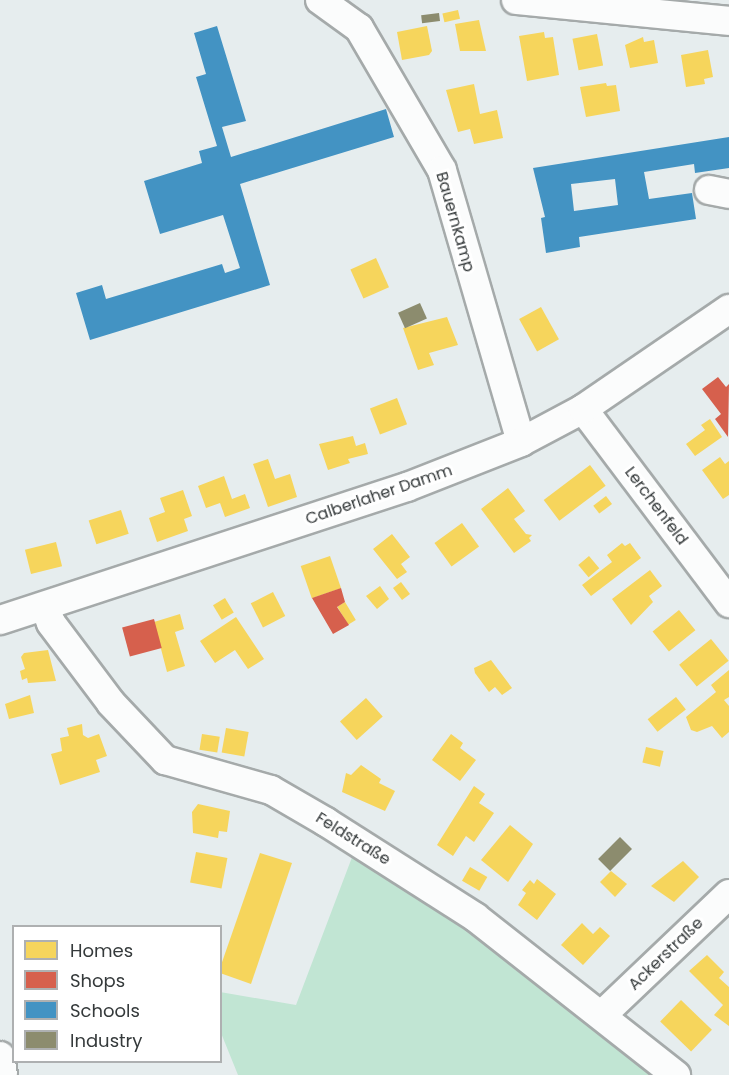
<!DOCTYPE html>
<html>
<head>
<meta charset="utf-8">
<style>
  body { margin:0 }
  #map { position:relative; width:729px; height:1075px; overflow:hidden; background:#e6edee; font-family:Poppins,sans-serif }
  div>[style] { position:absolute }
  .green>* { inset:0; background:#c1e5d3 }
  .homes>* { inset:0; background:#f6d55c; transform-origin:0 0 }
  .shops>* { inset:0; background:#d6604d; transform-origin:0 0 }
  .schools>* { inset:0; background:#4393c3 }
  .industry>* { inset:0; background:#8c8c6e; transform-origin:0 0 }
  .roads { filter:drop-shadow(2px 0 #a5aaaa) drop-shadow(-2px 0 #a5aaaa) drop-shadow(0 2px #a5aaaa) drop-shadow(0 -2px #a5aaaa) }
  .minor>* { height:28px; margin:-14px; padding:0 14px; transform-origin:14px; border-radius:14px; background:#fbfcfc }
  span { translate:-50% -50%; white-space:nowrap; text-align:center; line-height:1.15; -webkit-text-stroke:6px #fff; paint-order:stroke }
  .street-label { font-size:16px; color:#353a3b }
  .legend { position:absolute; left:12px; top:925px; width:210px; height:138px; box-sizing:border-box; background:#fff; border:2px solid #aeb0b1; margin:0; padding:8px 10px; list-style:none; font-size:18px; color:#353a3b }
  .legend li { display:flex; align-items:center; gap:12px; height:30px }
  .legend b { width:30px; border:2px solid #aeb0b1 }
</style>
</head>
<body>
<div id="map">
  <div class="green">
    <div style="clip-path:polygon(354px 852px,476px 938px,659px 1075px,238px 1075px,221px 1033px,220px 992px,296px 1005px)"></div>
  </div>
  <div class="homes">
    <div style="left:458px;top:10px;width:9px;height:16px;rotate:77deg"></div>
    <div style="clip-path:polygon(479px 20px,486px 51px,460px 51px,455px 24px)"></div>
    <div style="clip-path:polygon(427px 26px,432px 51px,429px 55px,402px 60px,397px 32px)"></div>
    <div style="clip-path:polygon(544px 32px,545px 38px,553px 37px,559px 75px,527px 81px,519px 36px)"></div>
    <div style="left:597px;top:34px;width:32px;height:25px;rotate:79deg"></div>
    <div style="clip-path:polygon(643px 37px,644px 42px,654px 40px,658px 63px,630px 68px,625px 45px)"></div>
    <div style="clip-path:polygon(708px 50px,713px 77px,704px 79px,705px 84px,686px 87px,681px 55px)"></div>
    <div style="clip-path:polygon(606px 83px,607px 86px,616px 85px,620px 111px,586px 117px,580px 87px)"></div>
    <div style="clip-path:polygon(474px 84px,480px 114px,497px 110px,503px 138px,474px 144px,470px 129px,458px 132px,446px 90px)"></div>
    <div style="left:376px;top:258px;width:32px;height:28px;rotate:66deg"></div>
    <div style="left:541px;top:307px;width:37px;height:25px;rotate:61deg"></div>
    <div style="clip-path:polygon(447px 317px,458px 345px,429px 353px,434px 365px,418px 370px,403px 328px)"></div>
    <div style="left:397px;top:398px;width:28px;height:29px;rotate:69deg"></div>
    <div style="clip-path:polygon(710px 419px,722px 437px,695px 456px,686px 444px,705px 430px,701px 425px)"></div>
    <div style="clip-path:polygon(353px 436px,356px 446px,365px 443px,368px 454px,348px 459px,350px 463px,328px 470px,319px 444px)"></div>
    <div style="clip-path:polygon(720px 457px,725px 464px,729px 461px,729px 495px,723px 499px,702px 470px)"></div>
    <div style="clip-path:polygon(268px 459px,275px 479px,290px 474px,297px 497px,268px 507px,253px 464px)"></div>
    <div style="left:590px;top:465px;width:26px;height:58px;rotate:53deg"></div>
    <div style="clip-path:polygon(224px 476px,232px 499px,245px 494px,250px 508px,225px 517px,220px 503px,206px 508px,198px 486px)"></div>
    <div style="clip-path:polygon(508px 488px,525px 511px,514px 519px,526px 534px,532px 535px,529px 538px,531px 541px,514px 553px,481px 509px)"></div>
    <div style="clip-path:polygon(183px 490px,192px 516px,184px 519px,188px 531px,157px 542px,149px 518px,165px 512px,160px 498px)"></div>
    <div style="left:606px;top:496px;width:10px;height:16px;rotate:53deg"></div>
    <div style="left:121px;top:510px;width:25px;height:34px;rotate:72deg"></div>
    <div style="left:462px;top:523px;width:29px;height:34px;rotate:54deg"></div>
    <div style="clip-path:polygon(392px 534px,410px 557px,401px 564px,407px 572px,397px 579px,373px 549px)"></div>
    <div style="left:56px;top:542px;width:25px;height:32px;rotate:76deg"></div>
    <div style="clip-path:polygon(622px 543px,625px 546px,630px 543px,641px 558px,591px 596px,582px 585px,612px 562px,607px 555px)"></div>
    <div style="left:330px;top:556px;width:34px;height:31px;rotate:71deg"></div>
    <div style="left:589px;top:556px;width:16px;height:14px;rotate:50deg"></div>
    <div style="clip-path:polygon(650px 570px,662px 586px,649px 596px,653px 602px,631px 625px,612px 599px)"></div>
    <div style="left:401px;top:582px;width:15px;height:10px;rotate:53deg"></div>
    <div style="clip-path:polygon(380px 586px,389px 599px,377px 609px,366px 596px)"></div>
    <div style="left:273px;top:592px;width:27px;height:25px;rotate:63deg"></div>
    <div style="left:225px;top:598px;width:17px;height:14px;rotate:59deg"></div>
    <div style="left:345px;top:602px;width:21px;height:9px;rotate:59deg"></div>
    <div style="left:679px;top:610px;width:26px;height:34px;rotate:51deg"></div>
    <div style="clip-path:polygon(180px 614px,184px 629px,175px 632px,185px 666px,167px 672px,154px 622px)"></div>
    <div style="clip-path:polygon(236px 617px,264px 659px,248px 669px,235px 650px,215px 663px,200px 641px)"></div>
    <div style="left:711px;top:639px;width:28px;height:41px;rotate:51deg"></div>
    <div style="clip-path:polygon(48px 650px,56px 681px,28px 683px,27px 678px,22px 680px,20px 671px,25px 669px,21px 657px,24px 653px)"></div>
    <div style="clip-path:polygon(491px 660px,512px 688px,502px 695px,495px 687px,489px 692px,475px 673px,474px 668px)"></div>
    <div style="clip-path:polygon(729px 670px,729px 697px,724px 700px,729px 706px,729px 732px,722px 738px,712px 726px,697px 732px,691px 730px,686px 717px,716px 692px,711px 685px)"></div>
    <div style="clip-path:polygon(30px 695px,34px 713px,9px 719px,5px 704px)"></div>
    <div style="left:676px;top:697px;width:16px;height:36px;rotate:52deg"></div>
    <div style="left:366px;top:698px;width:25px;height:35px;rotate:48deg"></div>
    <div style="clip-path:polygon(82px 724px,83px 735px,88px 738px,99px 734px,107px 756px,96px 760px,100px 772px,60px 785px,51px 754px,62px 751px,60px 738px,69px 736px,67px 728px)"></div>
    <div style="left:226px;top:728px;width:23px;height:25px;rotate:10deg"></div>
    <div style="left:202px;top:734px;width:18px;height:16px;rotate:9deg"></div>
    <div style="clip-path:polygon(451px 734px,463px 743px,460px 748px,476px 760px,460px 781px,432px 760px)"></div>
    <div style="left:646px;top:747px;width:18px;height:16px;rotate:13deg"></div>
    <div style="clip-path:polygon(361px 765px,381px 779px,379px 783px,395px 791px,385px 811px,342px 792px,346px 773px,351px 775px)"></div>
    <div style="clip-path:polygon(474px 786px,485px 794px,479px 803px,494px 813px,474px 842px,466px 836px,453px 856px,437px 845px)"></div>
    <div style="clip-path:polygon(198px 804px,230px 811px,227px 832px,219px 831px,218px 838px,193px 833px,192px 812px)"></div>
    <div style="clip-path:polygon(510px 825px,533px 844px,508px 882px,481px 860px)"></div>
    <div style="left:196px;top:852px;width:32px;height:31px;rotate:11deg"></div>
    <div style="clip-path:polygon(260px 853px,292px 863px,251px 984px,220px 973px,220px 968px)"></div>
    <div style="clip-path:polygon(683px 861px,699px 877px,674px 902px,651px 886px)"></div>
    <div style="left:470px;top:867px;width:20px;height:16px;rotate:30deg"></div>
    <div style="clip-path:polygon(611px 871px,627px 884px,615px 897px,600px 882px)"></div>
    <div style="clip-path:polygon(537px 879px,556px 894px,537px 920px,518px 905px,526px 893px,522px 890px,530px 880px,534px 884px)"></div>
    <div style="clip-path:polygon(582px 923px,593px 934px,600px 927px,610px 936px,583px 965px,561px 945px)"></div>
    <div style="clip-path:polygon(707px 955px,724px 972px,719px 978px,729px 987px,729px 1026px,714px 1015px,723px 1005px,689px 971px)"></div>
    <div style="left:681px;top:1000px;width:43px;height:30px;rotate:44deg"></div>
  </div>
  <div class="shops">
    <div style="clip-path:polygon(718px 377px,726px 387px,729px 384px,728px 437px,715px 419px,721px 414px,702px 389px)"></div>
    <div style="clip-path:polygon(341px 588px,345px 602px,337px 607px,349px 625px,333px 634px,312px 598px)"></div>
    <div style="left:154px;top:619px;width:30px;height:33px;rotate:75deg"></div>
  </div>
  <div class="schools">
    <div style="clip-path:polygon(217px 26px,246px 121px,222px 127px,231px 157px,386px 109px,394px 137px,240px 184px,270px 285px,90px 340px,76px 293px,102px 285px,106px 299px,222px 264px,225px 273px,240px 268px,223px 215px,160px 234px,144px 181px,202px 163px,199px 151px,217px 146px,196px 77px,206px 74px,194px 33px)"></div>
    <div style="clip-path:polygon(evenodd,729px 137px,729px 168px,695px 173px,694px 164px,644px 172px,649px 199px,692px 193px,696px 219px,579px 237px,580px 247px,546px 253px,541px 218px,545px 217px,533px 168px,729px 137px,615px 179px,618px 205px,574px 211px,571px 184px,615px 179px)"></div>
  </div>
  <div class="industry">
    <div style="left:439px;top:13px;width:8px;height:18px;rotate:83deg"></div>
    <div style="left:420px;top:303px;width:17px;height:24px;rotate:66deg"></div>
    <div style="left:620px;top:837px;width:17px;height:31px;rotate:45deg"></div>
  </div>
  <div class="roads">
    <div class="minor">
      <div style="left:320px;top:0;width:48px;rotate:35.7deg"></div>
      <div style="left:359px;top:28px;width:164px;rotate:59.7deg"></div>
      <div style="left:442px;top:170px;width:283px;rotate:73.8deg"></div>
      <div style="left:516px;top:0;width:214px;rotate:5.6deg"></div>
      <div style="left:709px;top:190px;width:20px;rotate:11deg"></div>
      <div style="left:583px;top:409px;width:243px;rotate:53deg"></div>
      <div style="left:45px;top:608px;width:16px;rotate:68deg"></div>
      <div style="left:51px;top:623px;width:100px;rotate:53.1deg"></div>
      <div style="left:111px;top:703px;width:79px;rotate:46.5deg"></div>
      <div style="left:165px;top:760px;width:110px;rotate:15.8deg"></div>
      <div style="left:271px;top:790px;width:64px;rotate:30.2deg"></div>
      <div style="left:326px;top:822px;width:177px;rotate:32.5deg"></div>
      <div style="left:475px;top:917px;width:256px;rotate:38.2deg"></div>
      <div style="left:0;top:620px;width:428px;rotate:-18.1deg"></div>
      <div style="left:407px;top:487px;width:123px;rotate:-21.5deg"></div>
      <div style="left:521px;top:442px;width:70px;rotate:-28deg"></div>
      <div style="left:583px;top:409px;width:177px;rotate:-34.4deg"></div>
      <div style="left:603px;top:1014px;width:174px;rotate:-43.6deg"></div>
      <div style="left:0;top:1056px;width:19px;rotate:81deg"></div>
    </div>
  </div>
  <div class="street-label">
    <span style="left:455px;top:222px;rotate:74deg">Bauernkamp</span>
    <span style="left:379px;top:495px;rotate:-19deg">Calberlaher Damm</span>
    <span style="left:656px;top:506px;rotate:53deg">Lerchenfeld</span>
    <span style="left:353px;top:839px;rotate:32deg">Feldstraße</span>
    <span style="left:666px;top:954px;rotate:-44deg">Ackerstraße</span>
  </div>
  <ul class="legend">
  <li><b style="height:16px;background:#f6d55c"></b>Homes</li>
  <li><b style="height:16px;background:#d6604d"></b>Shops</li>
  <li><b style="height:16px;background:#4393c3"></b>Schools</li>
  <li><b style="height:16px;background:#8c8c6e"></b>Industry</li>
  </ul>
</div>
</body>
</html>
